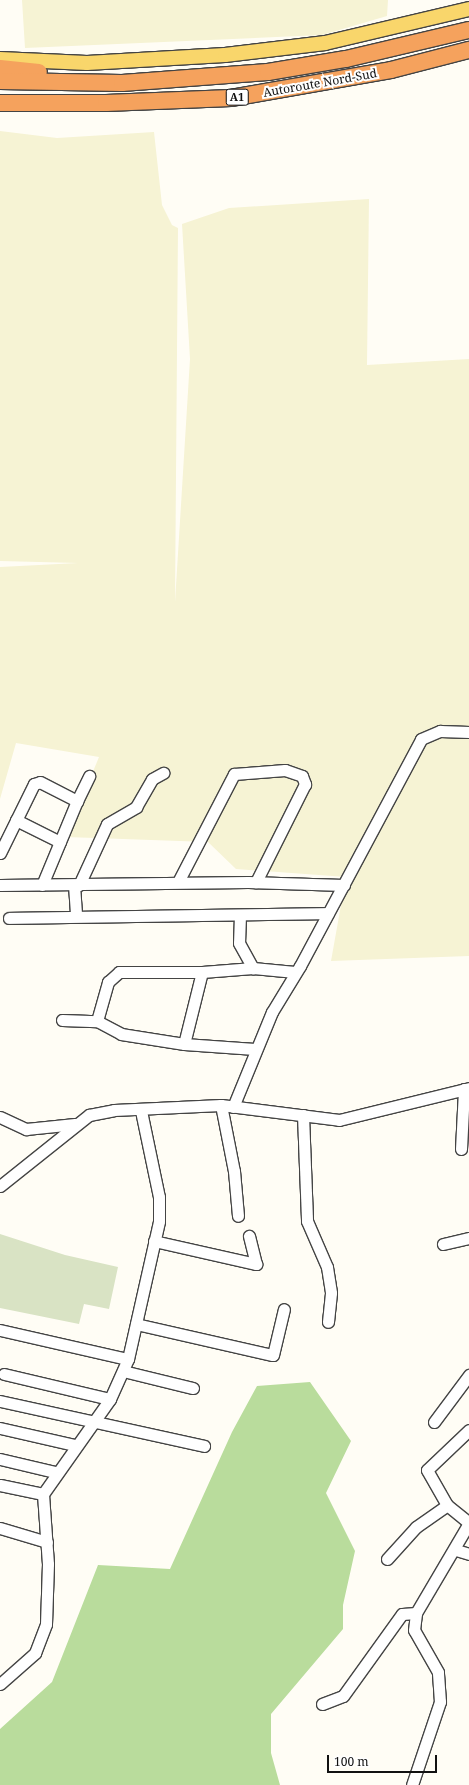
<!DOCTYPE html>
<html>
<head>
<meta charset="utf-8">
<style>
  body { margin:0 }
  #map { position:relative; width:469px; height:1785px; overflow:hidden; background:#fffdf5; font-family:"Noto Serif",serif }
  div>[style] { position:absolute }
  .farmland>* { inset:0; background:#f6f3d4 }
  .forest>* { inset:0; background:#b9dc9c }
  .cemetery>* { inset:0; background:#d9e3c4 }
  .roads { filter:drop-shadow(1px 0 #444) drop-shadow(-1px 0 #444) drop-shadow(0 1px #444) drop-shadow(0 -1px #444) }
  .minor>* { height:11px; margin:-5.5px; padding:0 5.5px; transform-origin:5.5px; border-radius:5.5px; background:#fff }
  .major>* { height:14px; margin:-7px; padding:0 7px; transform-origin:7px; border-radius:7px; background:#f9d66b }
  .highway>* { height:16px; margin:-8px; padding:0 8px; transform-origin:8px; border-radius:8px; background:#f5a25d }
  span { translate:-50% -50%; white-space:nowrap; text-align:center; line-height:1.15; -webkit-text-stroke:4px #fff; paint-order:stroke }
  .shield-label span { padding:1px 3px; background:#fff; border:1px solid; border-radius:3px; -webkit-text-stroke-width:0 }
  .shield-label { font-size:11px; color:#111; font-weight:700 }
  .street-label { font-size:12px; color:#111 }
  .scale { position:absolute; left:327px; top:1755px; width:110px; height:18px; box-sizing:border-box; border:2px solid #111; border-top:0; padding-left:5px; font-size:12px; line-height:14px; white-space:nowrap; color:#111; -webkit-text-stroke:3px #fff; paint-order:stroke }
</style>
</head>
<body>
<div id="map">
  <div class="farmland">
    <div style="clip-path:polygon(22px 0,388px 0,387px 16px,322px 35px,25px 48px)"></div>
    <div style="clip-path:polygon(0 131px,57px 138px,154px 132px,162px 205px,172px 225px,178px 228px,175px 602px,190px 359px,182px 224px,229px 208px,369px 199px,367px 365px,469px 359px,469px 956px,331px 961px,346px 877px,236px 869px,208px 842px,66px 837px,99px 757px,16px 743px,0 799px,0 567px,78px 563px,0 561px)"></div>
  </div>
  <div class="forest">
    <div style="clip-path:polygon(310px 1382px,351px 1441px,326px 1493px,355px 1551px,343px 1605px,343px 1629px,271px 1714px,271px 1753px,280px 1785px,0 1785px,0 1729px,52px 1682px,98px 1565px,170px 1569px,232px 1432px,257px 1386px)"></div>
  </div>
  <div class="cemetery">
    <div style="clip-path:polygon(0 1234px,65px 1255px,118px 1267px,109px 1309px,84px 1304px,79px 1324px,0 1308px)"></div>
  </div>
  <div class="roads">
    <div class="minor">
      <div style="left:16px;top:820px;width:49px;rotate:26.6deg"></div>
      <div style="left:0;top:853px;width:77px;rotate:-63.8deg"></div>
      <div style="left:34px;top:784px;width:6px;rotate:-18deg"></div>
      <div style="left:40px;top:782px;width:42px;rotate:27.2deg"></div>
      <div style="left:77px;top:801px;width:28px;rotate:-64deg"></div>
      <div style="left:178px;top:882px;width:122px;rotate:-62.6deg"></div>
      <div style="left:234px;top:774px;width:51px;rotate:-4.5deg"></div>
      <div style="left:285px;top:770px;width:18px;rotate:19deg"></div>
      <div style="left:302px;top:776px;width:9px;rotate:69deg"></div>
      <div style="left:305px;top:784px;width:110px;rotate:116.6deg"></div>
      <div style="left:0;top:885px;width:248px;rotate:-0.7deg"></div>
      <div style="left:248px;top:882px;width:96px;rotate:1.8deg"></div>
      <div style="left:42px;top:885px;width:91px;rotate:-67.4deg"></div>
      <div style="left:74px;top:885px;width:31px;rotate:86deg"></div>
      <div style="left:79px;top:885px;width:67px;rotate:-65.3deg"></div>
      <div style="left:107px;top:824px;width:34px;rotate:-30deg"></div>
      <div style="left:136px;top:807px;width:32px;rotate:-60deg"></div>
      <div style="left:152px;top:779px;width:13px;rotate:-29deg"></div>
      <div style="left:240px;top:915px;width:28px;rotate:92deg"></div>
      <div style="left:239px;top:943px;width:29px;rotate:61deg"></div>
      <div style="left:9px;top:918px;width:319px;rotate:-0.9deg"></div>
      <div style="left:62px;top:1020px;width:35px;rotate:2deg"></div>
      <div style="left:97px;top:1021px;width:41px;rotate:-74.2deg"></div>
      <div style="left:108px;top:982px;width:15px;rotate:-42deg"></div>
      <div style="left:119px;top:972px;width:83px"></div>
      <div style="left:202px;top:972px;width:51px;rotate:-4.5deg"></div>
      <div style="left:253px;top:968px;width:42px;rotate:5.4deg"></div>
      <div style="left:97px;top:1021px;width:27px;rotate:28deg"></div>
      <div style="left:121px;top:1034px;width:64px;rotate:9deg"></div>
      <div style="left:184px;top:1044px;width:71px;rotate:4deg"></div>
      <div style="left:184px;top:1044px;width:74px;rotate:-76deg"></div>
      <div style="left:221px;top:1105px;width:67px;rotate:78.9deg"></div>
      <div style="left:234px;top:1171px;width:45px;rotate:84.9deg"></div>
      <div style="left:233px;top:1107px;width:103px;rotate:-67.7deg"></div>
      <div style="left:272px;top:1012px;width:54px;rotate:-58.7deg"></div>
      <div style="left:300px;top:966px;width:257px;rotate:-61.9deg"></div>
      <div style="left:421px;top:739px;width:21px;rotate:-23deg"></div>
      <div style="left:440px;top:731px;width:29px;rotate:2deg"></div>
      <div style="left:303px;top:1115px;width:106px;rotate:87.8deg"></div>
      <div style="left:307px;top:1221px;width:50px;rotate:66.5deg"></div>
      <div style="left:327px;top:1267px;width:26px;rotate:81deg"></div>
      <div style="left:331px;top:1293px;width:29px;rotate:96deg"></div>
      <div style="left:0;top:1117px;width:29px;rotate:25deg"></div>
      <div style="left:26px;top:1129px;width:49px;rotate:-5.8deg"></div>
      <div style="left:461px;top:1149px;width:60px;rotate:-87.1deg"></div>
      <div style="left:0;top:1186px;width:114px;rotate:-38.6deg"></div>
      <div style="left:89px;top:1115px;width:25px;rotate:-11deg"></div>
      <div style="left:114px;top:1110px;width:107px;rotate:-2.7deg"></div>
      <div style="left:221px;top:1105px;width:119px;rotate:7.2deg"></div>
      <div style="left:339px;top:1120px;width:134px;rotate:-13.8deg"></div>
      <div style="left:154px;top:1241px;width:105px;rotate:12.7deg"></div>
      <div style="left:256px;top:1264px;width:29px;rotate:-104deg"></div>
      <div style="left:443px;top:1244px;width:27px;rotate:-13deg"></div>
      <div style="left:136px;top:1324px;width:140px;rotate:12.8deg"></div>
      <div style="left:273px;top:1355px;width:47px;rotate:-76.6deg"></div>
      <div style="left:0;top:1330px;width:131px;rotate:12.8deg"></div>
      <div style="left:123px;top:1371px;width:72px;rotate:13.7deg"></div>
      <div style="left:4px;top:1374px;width:109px;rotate:13.3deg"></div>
      <div style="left:0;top:1401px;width:209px;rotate:12.4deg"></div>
      <div style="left:434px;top:1422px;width:59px;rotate:-53.3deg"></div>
      <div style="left:0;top:1428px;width:77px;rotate:12.8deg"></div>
      <div style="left:469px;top:1430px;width:58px;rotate:136.4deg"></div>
      <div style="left:427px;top:1470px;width:40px;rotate:60.3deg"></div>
      <div style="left:447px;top:1505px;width:28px;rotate:39deg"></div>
      <div style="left:0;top:1459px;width:57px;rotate:13.3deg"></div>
      <div style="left:0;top:1485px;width:44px;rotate:11.8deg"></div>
      <div style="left:0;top:1528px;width:49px;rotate:16.6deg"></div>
      <div style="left:456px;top:1550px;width:14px;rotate:17deg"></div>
      <div style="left:387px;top:1559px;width:43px;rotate:-47.8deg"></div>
      <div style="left:416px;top:1527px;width:38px;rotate:-35deg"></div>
      <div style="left:0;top:1684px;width:47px;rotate:-41.5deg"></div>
      <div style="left:35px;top:1653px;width:31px;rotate:-69deg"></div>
      <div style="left:46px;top:1624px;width:60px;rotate:-88.1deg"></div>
      <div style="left:48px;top:1564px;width:70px;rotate:-94.1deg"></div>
      <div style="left:43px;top:1494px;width:116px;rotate:-54.8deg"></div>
      <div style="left:110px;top:1399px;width:44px;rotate:-65.8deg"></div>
      <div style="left:128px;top:1359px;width:141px;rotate:-77.3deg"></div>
      <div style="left:159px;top:1221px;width:24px;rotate:-90deg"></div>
      <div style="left:159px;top:1197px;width:88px;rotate:-101.8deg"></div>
      <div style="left:322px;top:1704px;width:22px;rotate:-21deg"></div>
      <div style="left:343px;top:1696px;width:101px;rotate:-54.3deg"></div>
      <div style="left:402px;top:1614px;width:14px;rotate:-4deg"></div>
      <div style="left:412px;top:1785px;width:88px;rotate:-71.4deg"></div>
      <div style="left:440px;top:1702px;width:30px;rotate:-94deg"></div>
      <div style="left:438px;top:1672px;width:48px;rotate:-119.7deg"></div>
      <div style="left:414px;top:1630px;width:17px;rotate:-83deg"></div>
      <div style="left:416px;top:1613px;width:104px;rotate:-59.5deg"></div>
    </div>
    <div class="major">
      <div style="left:0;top:59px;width:87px;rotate:2.6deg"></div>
      <div style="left:87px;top:63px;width:138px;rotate:-3.3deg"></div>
      <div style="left:225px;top:55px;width:101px;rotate:-6.8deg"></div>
      <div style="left:325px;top:43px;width:148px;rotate:-13.3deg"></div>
    </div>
    <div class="highway">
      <div style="left:0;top:68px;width:39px;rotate:6deg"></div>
      <div style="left:0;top:81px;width:122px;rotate:0.9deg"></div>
      <div style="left:122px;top:83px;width:146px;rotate:-4.3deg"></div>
      <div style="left:268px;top:72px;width:79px;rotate:-9.5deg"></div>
      <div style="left:346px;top:59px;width:126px;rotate:-13.3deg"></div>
      <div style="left:0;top:103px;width:106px"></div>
      <div style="left:106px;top:103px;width:125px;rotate:-2.3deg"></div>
      <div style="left:231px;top:98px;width:162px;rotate:-9.9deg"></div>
      <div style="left:391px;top:70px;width:81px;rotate:-14.4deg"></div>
    </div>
  </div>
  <div class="shield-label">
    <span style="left:237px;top:97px">A1</span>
  </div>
  <div class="street-label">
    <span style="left:320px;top:83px;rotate:-10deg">Autoroute Nord-Sud</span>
  </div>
  <div class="scale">100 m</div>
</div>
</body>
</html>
